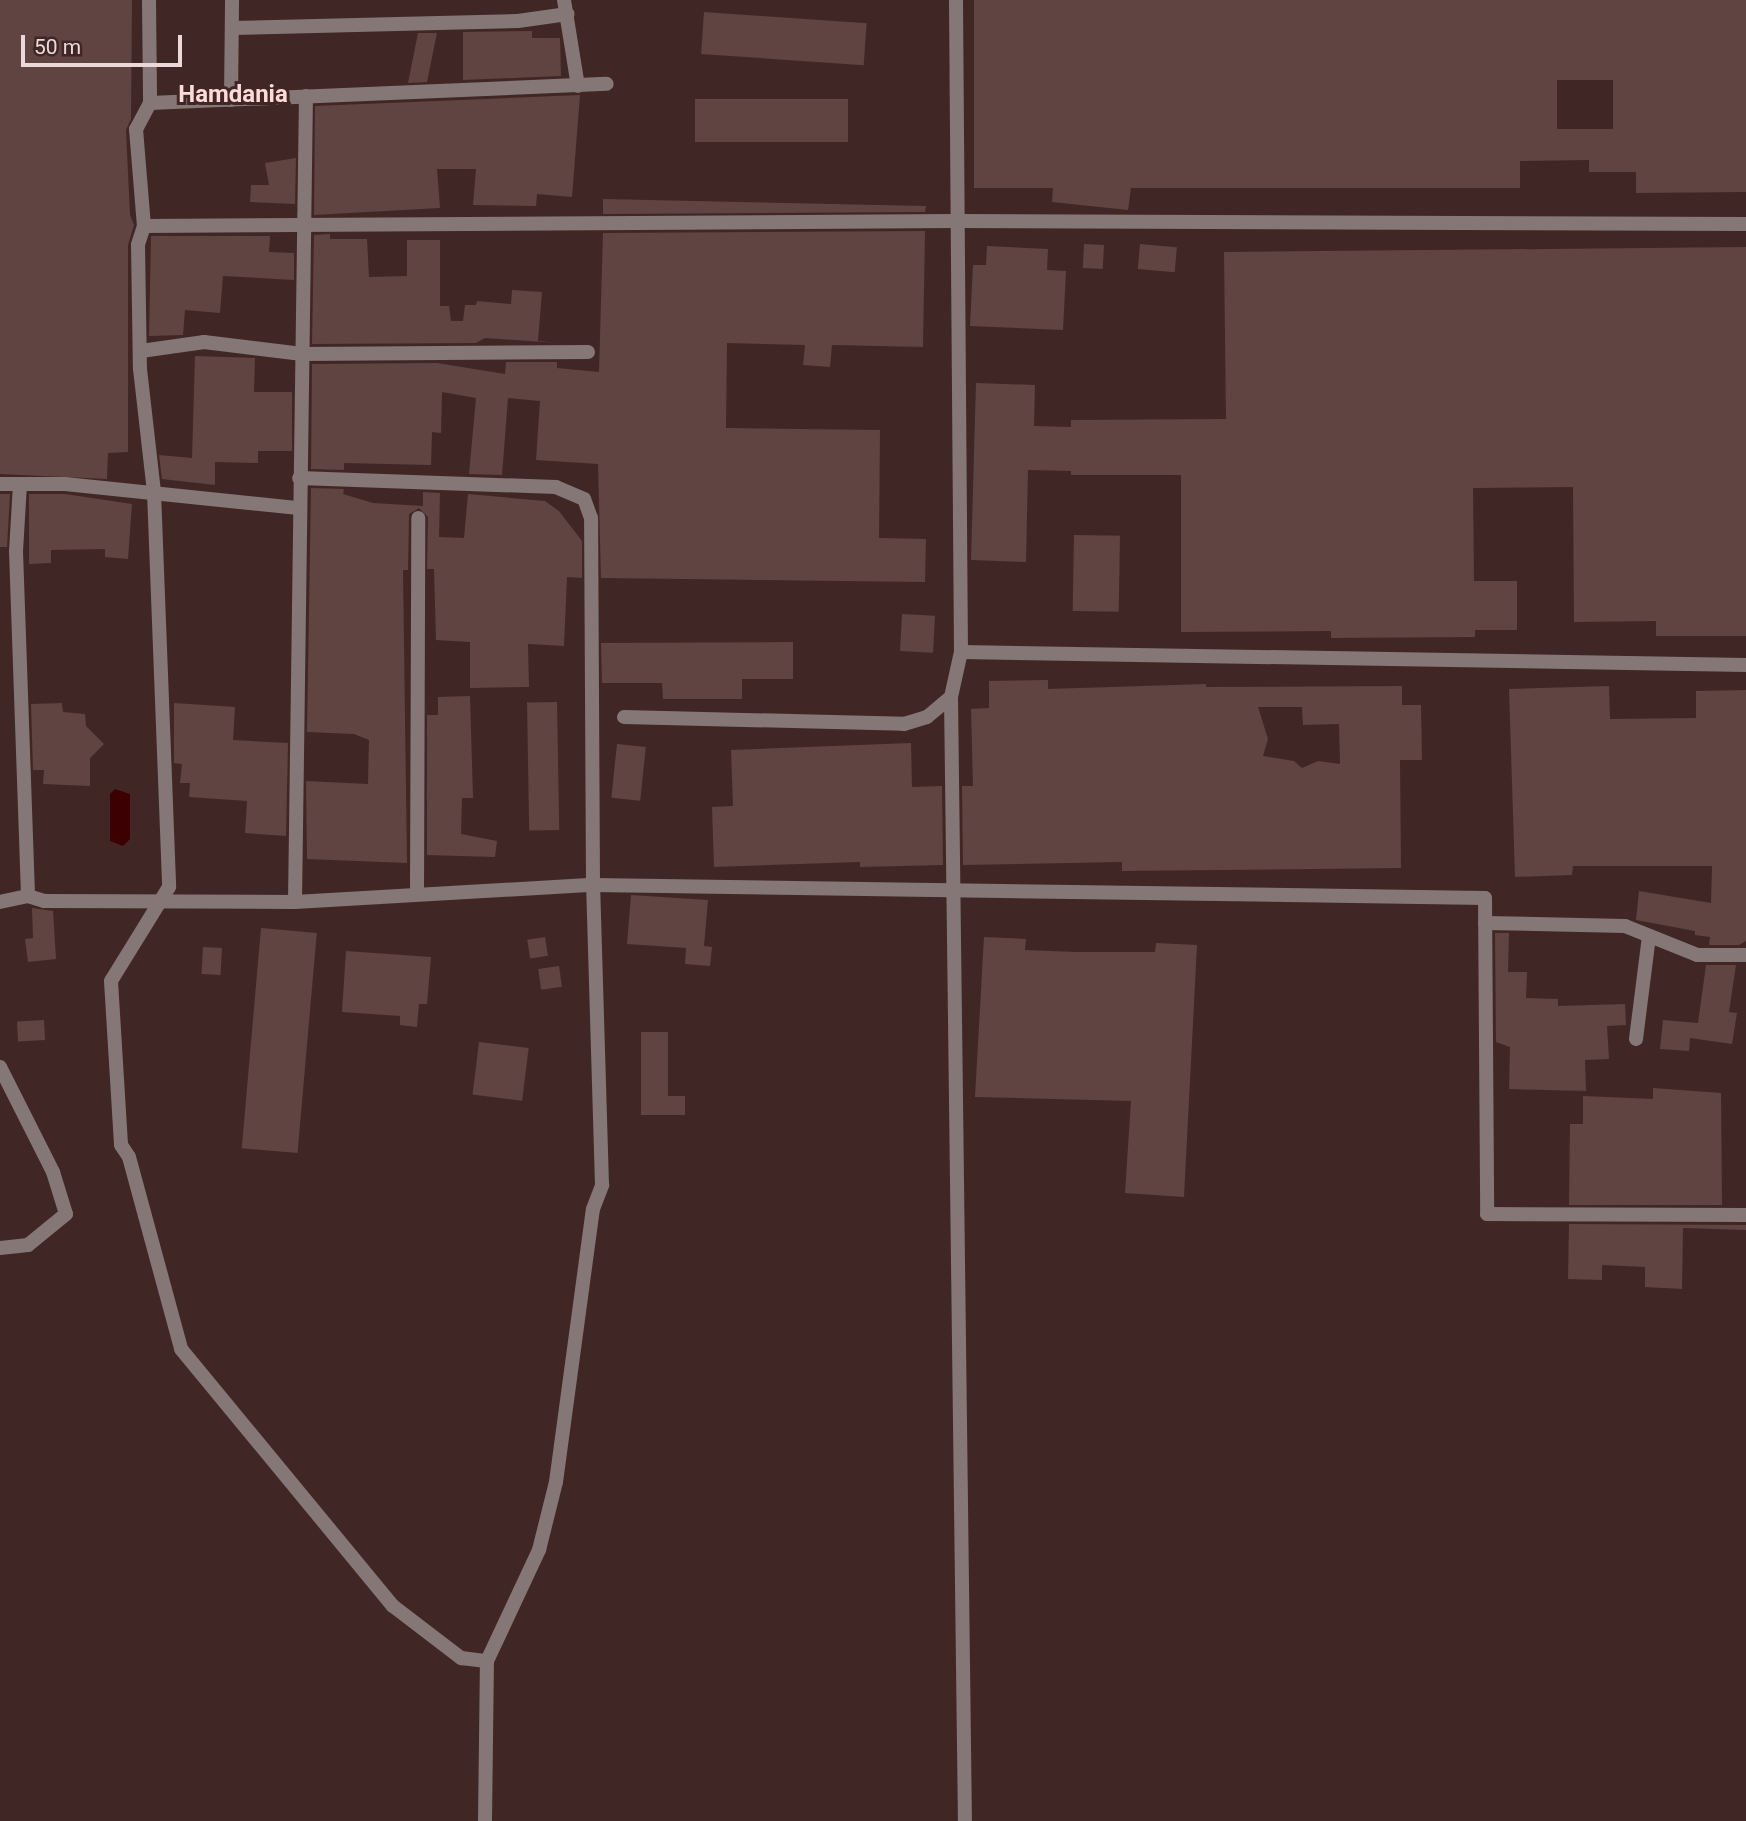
<!DOCTYPE html>
<html>
<head>
<meta charset="utf-8">
<style>
  body { margin:0 }
  #map { position:relative; width:1746px; height:1821px; overflow:hidden; background:#402725; font-family:Roboto,sans-serif }
  div>[style] { position:absolute }
  .water>* { inset:0; background:#3c0003 }
  .building>* { inset:0; background:#5f4442; transform-origin:0 0 }
  .street>* { height:14px; margin:-7px; padding:0 7px; transform-origin:7px; border-radius:7px; background:#857776 }
  span { translate:-50% -50%; white-space:nowrap; text-align:center; line-height:1.15; -webkit-text-stroke:6px #402725; paint-order:stroke }
  .quarter-label { font-size:24px; color:#fddbd8; font-weight:700 }
  .scale { position:absolute; left:21px; top:35px; width:161px; height:32px; box-sizing:border-box; border:4px solid #ead9d7; border-top:0; padding-left:9px; font-size:21px; line-height:24px; white-space:nowrap; color:#ead9d7; -webkit-text-stroke:5px #402725; paint-order:stroke }
</style>
</head>
<body>
<div id="map">
  <div class="water">
    <div style="clip-path:polygon(115px 789px,130px 794px,130px 839px,123px 846px,110px 841px,110px 794px)"></div>
  </div>
  <div class="building">
    <div style="clip-path:polygon(0 0,132px 0,131px 119px,126px 130px,130px 215px,134px 225px,128px 245px,128px 452px,108px 453px,107px 479px,0 474px)"></div>
    <div style="clip-path:polygon(evenodd,974px 0,1746px 0,1746px 192px,1636px 193px,1636px 172px,1589px 172px,1589px 160px,1520px 161px,1520px 188px,1131px 188px,1128px 210px,1052px 202px,1053px 188px,974px 188px,974px 0,1557px 80px,1613px 80px,1613px 129px,1557px 129px,1557px 80px)"></div>
    <div style="left:704px;top:12px;width:163px;height:42px;rotate:4deg"></div>
    <div style="clip-path:polygon(532px 31px,532px 38px,560px 38px,561px 76px,463px 80px,463px 32px)"></div>
    <div style="clip-path:polygon(418px 33px,437px 33px,427px 82px,408px 83px)"></div>
    <div style="clip-path:polygon(580px 95px,572px 197px,537px 194px,536px 206px,473px 205px,476px 169px,437px 169px,440px 208px,314px 215px,315px 106px)"></div>
    <div style="left:695px;top:99px;width:153px;height:43px"></div>
    <div style="clip-path:polygon(296px 158px,295px 204px,250px 202px,251px 185px,269px 185px,265px 163px)"></div>
    <div style="clip-path:polygon(603px 199px,926px 206px,925px 212px,603px 214px)"></div>
    <div style="clip-path:polygon(925px 231px,923px 347px,832px 345px,830px 367px,803px 365px,805px 345px,727px 343px,726px 428px,880px 430px,879px 538px,926px 539px,925px 582px,601px 578px,598px 464px,536px 460px,540px 401px,508px 398px,502px 475px,469px 474px,476px 398px,442px 392px,441px 433px,432px 432px,431px 465px,344px 463px,344px 470px,311px 469px,312px 364px,437px 363px,505px 374px,506px 362px,557px 362px,557px 368px,599px 372px,603px 233px)"></div>
    <div style="clip-path:polygon(330px 234px,330px 239px,367px 239px,369px 277px,407px 276px,407px 240px,440px 240px,440px 306px,449px 306px,451px 321px,463px 321px,465px 305px,476px 305px,477px 301px,511px 304px,512px 290px,542px 292px,538px 341px,559px 343px,485px 338px,476px 343px,312px 344px,314px 235px)"></div>
    <div style="clip-path:polygon(151px 236px,270px 236px,269px 252px,294px 253px,294px 280px,223px 276px,220px 313px,185px 310px,183px 335px,149px 336px)"></div>
    <div style="left:1084px;top:244px;width:20px;height:24px;rotate:3deg"></div>
    <div style="left:1140px;top:244px;width:37px;height:25px;rotate:5deg"></div>
    <div style="clip-path:polygon(987px 246px,1048px 249px,1047px 270px,1066px 271px,1063px 330px,970px 326px,973px 265px,986px 265px)"></div>
    <div style="clip-path:polygon(1746px 247px,1746px 636px,1656px 636px,1656px 621px,1574px 622px,1573px 487px,1473px 488px,1474px 581px,1517px 581px,1517px 630px,1475px 630px,1475px 637px,1331px 638px,1331px 631px,1181px 632px,1181px 475px,1071px 475px,1071px 471px,1028px 470px,1026px 562px,971px 560px,976px 383px,1035px 385px,1034px 426px,1071px 427px,1071px 420px,1226px 419px,1224px 252px)"></div>
    <div style="clip-path:polygon(195px 356px,255px 358px,254px 392px,292px 392px,292px 451px,258px 451px,258px 463px,215px 462px,215px 485px,162px 479px,159px 455px,192px 458px)"></div>
    <div style="clip-path:polygon(311px 488px,344px 489px,343px 494px,373px 503px,423px 506px,423px 492px,440px 493px,439px 537px,464px 538px,468px 494px,545px 501px,559px 511px,582px 541px,582px 578px,567px 577px,564px 646px,528px 644px,529px 687px,470px 688px,470px 642px,436px 640px,434px 569px,427px 569px,428px 517px,419px 508px,409px 514px,408px 570px,403px 570px,407px 863px,307px 859px,306px 781px,368px 784px,369px 740px,354px 734px,307px 732px)"></div>
    <div style="clip-path:polygon(0 494px,10px 494px,7px 547px,0 547px)"></div>
    <div style="clip-path:polygon(29px 494px,65px 494px,132px 504px,128px 559px,105px 557px,105px 549px,51px 550px,51px 563px,29px 564px)"></div>
    <div style="left:1074px;top:535px;width:46px;height:76px;rotate:1deg"></div>
    <div style="left:902px;top:614px;width:33px;height:37px;rotate:3deg"></div>
    <div style="clip-path:polygon(793px 642px,793px 679px,742px 679px,742px 699px,663px 699px,662px 683px,602px 683px,601px 643px)"></div>
    <div style="clip-path:polygon(evenodd,1048px 680px,1048px 689px,1206px 684px,1206px 687px,1402px 686px,1402px 705px,1421px 705px,1422px 760px,1400px 760px,1401px 868px,1122px 871px,1122px 862px,963px 865px,962px 786px,973px 786px,971px 709px,989px 708px,989px 681px,1048px 680px,1258px 707px,1302px 707px,1303px 725px,1339px 724px,1340px 764px,1318px 761px,1302px 768px,1294px 761px,1263px 756px,1268px 739px,1258px 707px)"></div>
    <div style="clip-path:polygon(1609px 686px,1610px 719px,1696px 718px,1696px 691px,1746px 690px,1746px 941px,1739px 945px,1709px 945px,1710px 937px,1695px 935px,1695px 931px,1636px 920px,1639px 891px,1711px 903px,1712px 866px,1573px 866px,1572px 875px,1515px 877px,1509px 689px)"></div>
    <div style="clip-path:polygon(470px 696px,473px 798px,462px 798px,461px 834px,497px 841px,495px 857px,427px 855px,427px 715px,438px 715px,438px 697px)"></div>
    <div style="left:557px;top:702px;width:128px;height:30px;rotate:89deg"></div>
    <div style="clip-path:polygon(62px 703px,63px 712px,85px 714px,86px 726px,104px 744px,90px 758px,90px 786px,43px 784px,44px 770px,33px 770px,31px 704px)"></div>
    <div style="clip-path:polygon(174px 703px,235px 707px,233px 740px,288px 743px,286px 836px,245px 833px,247px 801px,189px 797px,190px 783px,180px 783px,182px 764px,174px 763px)"></div>
    <div style="clip-path:polygon(911px 743px,912px 787px,942px 786px,943px 865px,860px 867px,860px 862px,714px 867px,712px 807px,733px 806px,731px 750px)"></div>
    <div style="left:617px;top:744px;width:29px;height:54px;rotate:6deg"></div>
    <div style="clip-path:polygon(631px 895px,708px 900px,704px 946px,712px 947px,710px 966px,685px 964px,686px 948px,627px 944px)"></div>
    <div style="clip-path:polygon(32px 908px,53px 911px,56px 959px,28px 962px,25px 939px,33px 938px)"></div>
    <div style="left:261px;top:928px;width:56px;height:221px;rotate:5deg"></div>
    <div style="clip-path:polygon(1495px 933px,1509px 933px,1508px 972px,1527px 972px,1526px 998px,1558px 999px,1558px 1006px,1625px 1004px,1626px 1025px,1607px 1026px,1609px 1059px,1585px 1060px,1586px 1091px,1509px 1089px,1510px 1047px,1496px 1042px)"></div>
    <div style="left:545px;top:937px;width:19px;height:18px;rotate:81deg"></div>
    <div style="clip-path:polygon(984px 937px,1026px 939px,1025px 950px,1076px 952px,1155px 952px,1156px 943px,1197px 945px,1184px 1197px,1125px 1193px,1131px 1101px,975px 1097px)"></div>
    <div style="left:203px;top:947px;width:19px;height:27px;rotate:3deg"></div>
    <div style="clip-path:polygon(346px 951px,431px 957px,427px 1004px,419px 1004px,417px 1027px,400px 1025px,400px 1016px,342px 1012px)"></div>
    <div style="clip-path:polygon(1706px 965px,1736px 965px,1729px 1012px,1737px 1013px,1732px 1044px,1690px 1038px,1689px 1051px,1660px 1049px,1663px 1020px,1698px 1023px)"></div>
    <div style="left:559px;top:966px;width:21px;height:21px;rotate:82deg"></div>
    <div style="left:44px;top:1020px;width:20px;height:27px;rotate:87deg"></div>
    <div style="clip-path:polygon(641px 1032px,668px 1032px,668px 1096px,685px 1096px,685px 1115px,641px 1115px)"></div>
    <div style="left:479px;top:1042px;width:50px;height:53px;rotate:7deg"></div>
    <div style="clip-path:polygon(1653px 1088px,1721px 1093px,1722px 1205px,1569px 1205px,1570px 1124px,1583px 1124px,1583px 1096px,1653px 1099px)"></div>
    <div style="clip-path:polygon(1569px 1224px,1746px 1225px,1746px 1230px,1683px 1228px,1682px 1289px,1645px 1287px,1645px 1267px,1602px 1265px,1602px 1280px,1568px 1279px)"></div>
  </div>
  <div class="street">
    <div style="left:149px;top:0;width:103px;rotate:89.4deg"></div>
    <div style="left:150px;top:103px;width:30px;rotate:118deg"></div>
    <div style="left:136px;top:129px;width:97px;rotate:85.3deg"></div>
    <div style="left:144px;top:226px;width:20px;rotate:108deg"></div>
    <div style="left:138px;top:245px;width:124px;rotate:89.1deg"></div>
    <div style="left:140px;top:369px;width:124px;rotate:83.5deg"></div>
    <div style="left:154px;top:492px;width:395px;rotate:87.8deg"></div>
    <div style="left:169px;top:887px;width:110px;rotate:121.7deg"></div>
    <div style="left:111px;top:981px;width:164px;rotate:86.5deg"></div>
    <div style="left:121px;top:1145px;width:14px;rotate:56deg"></div>
    <div style="left:129px;top:1157px;width:199px;rotate:74.8deg"></div>
    <div style="left:181px;top:1349px;width:333px;rotate:50.5deg"></div>
    <div style="left:393px;top:1606px;width:86px;rotate:37.4deg"></div>
    <div style="left:461px;top:1658px;width:26px;rotate:7deg"></div>
    <div style="left:564px;top:0;width:87px;rotate:80.8deg"></div>
    <div style="left:232px;top:28px;width:286px;rotate:-1.4deg"></div>
    <div style="left:518px;top:21px;width:50px;rotate:-8deg"></div>
    <div style="left:231px;top:100px;width:100px;rotate:-89.4deg"></div>
    <div style="left:150px;top:103px;width:457px;rotate:-2.4deg"></div>
    <div style="left:144px;top:226px;width:812px;rotate:-0.35deg"></div>
    <div style="left:956px;top:221px;width:790px;rotate:0.22deg"></div>
    <div style="left:141px;top:351px;width:64px;rotate:-8.1deg"></div>
    <div style="left:204px;top:342px;width:99px;rotate:7deg"></div>
    <div style="left:302px;top:354px;width:286px;rotate:-0.4deg"></div>
    <div style="left:0;top:484px;width:65px"></div>
    <div style="left:65px;top:484px;width:235px;rotate:5.9deg"></div>
    <div style="left:20px;top:484px;width:67px;rotate:93.4deg"></div>
    <div style="left:16px;top:551px;width:345px;rotate:88deg"></div>
    <div style="left:961px;top:652px;width:785px;rotate:0.95deg"></div>
    <div style="left:951px;top:697px;width:1124px;rotate:89.29deg"></div>
    <div style="left:624px;top:717px;width:280px;rotate:1.4deg"></div>
    <div style="left:904px;top:724px;width:24px;rotate:-17deg"></div>
    <div style="left:927px;top:717px;width:31px;rotate:-40deg"></div>
    <div style="left:951px;top:697px;width:46px;rotate:-77.5deg"></div>
    <div style="left:961px;top:652px;width:652px;rotate:-90.44deg"></div>
    <div style="left:417px;top:894px;width:376px;rotate:-89.8deg"></div>
    <div style="left:0;top:902px;width:29px;rotate:-12deg"></div>
    <div style="left:28px;top:896px;width:17px;rotate:17deg"></div>
    <div style="left:44px;top:901px;width:251px;rotate:0.2deg"></div>
    <div style="left:295px;top:902px;width:298px;rotate:-3.3deg"></div>
    <div style="left:593px;top:885px;width:367px;rotate:-90.3deg"></div>
    <div style="left:591px;top:518px;width:20px;rotate:-110deg"></div>
    <div style="left:584px;top:499px;width:30px;rotate:-157deg"></div>
    <div style="left:556px;top:487px;width:257px;rotate:-178deg"></div>
    <div style="left:295px;top:902px;width:806px;rotate:-89.22deg"></div>
    <div style="left:1485px;top:923px;width:140px;rotate:1.2deg"></div>
    <div style="left:1625px;top:926px;width:78px;rotate:21.9deg"></div>
    <div style="left:1697px;top:955px;width:49px"></div>
    <div style="left:1636px;top:1039px;width:104px;rotate:-82.8deg"></div>
    <div style="left:0;top:1067px;width:118px;rotate:63.2deg"></div>
    <div style="left:53px;top:1172px;width:44px;rotate:72.8deg"></div>
    <div style="left:66px;top:1214px;width:49px;rotate:140.8deg"></div>
    <div style="left:28px;top:1245px;width:28px;rotate:174deg"></div>
    <div style="left:485px;top:1821px;width:160px;rotate:-89.3deg"></div>
    <div style="left:487px;top:1661px;width:123px;rotate:-64.9deg"></div>
    <div style="left:539px;top:1550px;width:70px;rotate:-76deg"></div>
    <div style="left:556px;top:1482px;width:275px;rotate:-82.3deg"></div>
    <div style="left:593px;top:1209px;width:26px;rotate:-69deg"></div>
    <div style="left:602px;top:1185px;width:300px;rotate:-91.7deg"></div>
    <div style="left:593px;top:885px;width:892px;rotate:0.83deg"></div>
    <div style="left:1485px;top:898px;width:316px;rotate:89.6deg"></div>
    <div style="left:1487px;top:1214px;width:259px;rotate:0.2deg"></div>
  </div>
  <div class="quarter-label">
    <span style="left:233px;top:95px">Hamdania</span>
  </div>
  <div class="scale">50 m</div>
</div>
</body>
</html>
